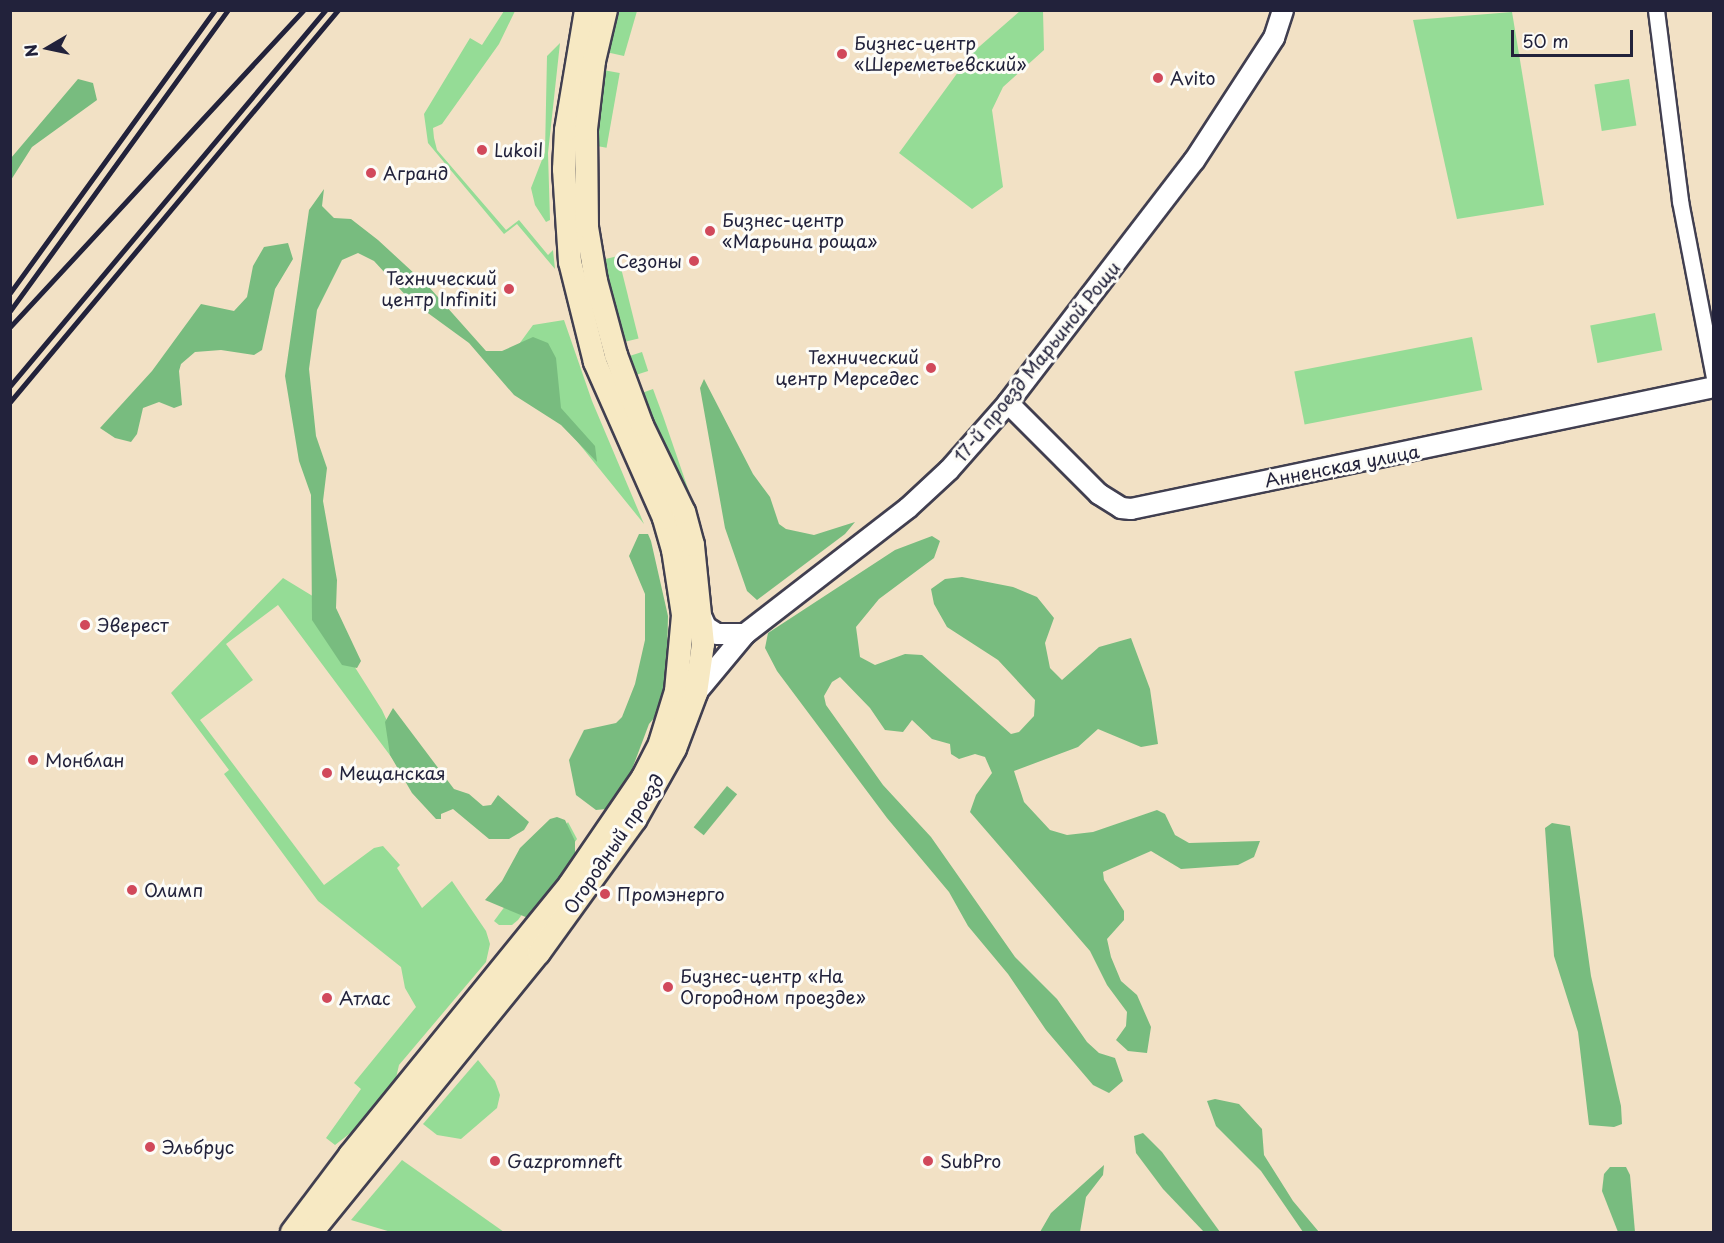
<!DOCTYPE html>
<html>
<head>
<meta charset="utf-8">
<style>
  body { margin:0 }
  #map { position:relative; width:1724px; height:1243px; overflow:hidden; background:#f2e1c5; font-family:"Playpen Sans",sans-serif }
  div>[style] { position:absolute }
  .green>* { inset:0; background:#95dc96; transform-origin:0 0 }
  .forest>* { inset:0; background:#78bc7f; transform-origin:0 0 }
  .roads { filter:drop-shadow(2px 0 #413f50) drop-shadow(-2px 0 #413f50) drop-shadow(0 2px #413f50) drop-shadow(0 -2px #413f50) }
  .minor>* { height:15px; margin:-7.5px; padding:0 7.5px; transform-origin:7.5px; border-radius:7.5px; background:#fff }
  .tertiary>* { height:20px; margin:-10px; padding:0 10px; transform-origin:10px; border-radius:10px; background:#fff }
  .secondary>* { height:22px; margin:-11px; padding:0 11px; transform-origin:11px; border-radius:11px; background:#f7e9c3 }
  .rail>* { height:4.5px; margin:-2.25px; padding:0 2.25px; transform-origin:2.25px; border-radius:2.25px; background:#22223b }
  .dots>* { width:16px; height:16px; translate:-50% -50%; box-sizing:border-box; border:3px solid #fdfcf7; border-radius:50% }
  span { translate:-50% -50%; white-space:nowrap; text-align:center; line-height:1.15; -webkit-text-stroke:6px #fdfcf7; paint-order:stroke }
  .poi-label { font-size:18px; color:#22223b }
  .left { translate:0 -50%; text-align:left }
  .right { translate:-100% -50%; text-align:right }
  .street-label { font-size:18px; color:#22223b }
  .frame { position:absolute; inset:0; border:12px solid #22223b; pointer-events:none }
  .north { position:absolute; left:18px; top:18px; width:60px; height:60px; -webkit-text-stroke:4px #fdfcf7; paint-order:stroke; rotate:261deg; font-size:16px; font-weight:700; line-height:24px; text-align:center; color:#22223b }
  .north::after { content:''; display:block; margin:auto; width:21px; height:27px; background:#22223b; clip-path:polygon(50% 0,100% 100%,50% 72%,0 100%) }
  .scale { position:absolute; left:1511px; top:30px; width:122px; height:27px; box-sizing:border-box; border:3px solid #22223b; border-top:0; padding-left:8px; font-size:18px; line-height:21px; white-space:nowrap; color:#22223b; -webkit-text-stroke:4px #fdfcf7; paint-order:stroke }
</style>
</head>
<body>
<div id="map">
  <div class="green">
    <div style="clip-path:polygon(504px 11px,515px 11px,499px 44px,442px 124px,433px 128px,434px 138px,437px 150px,506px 230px,519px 220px,548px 255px,553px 250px,555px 269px,517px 224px,504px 234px,428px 143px,424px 114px,470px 38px,482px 45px)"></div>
    <div style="clip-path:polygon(617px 11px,637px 11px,624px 56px,606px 52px)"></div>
    <div style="clip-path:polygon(1020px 11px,1043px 11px,1044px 50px,1003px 87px,992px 110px,1003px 187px,972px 209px,899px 153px,972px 53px)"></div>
    <div style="clip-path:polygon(1512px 12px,1544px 205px,1457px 219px,1413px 20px)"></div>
    <div style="clip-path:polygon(560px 43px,548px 153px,550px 220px,546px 222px,535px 205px,531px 188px,545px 152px,547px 56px)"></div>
    <div style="left:603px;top:70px;width:17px;height:76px;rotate:10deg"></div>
    <div style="left:1629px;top:79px;width:47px;height:35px;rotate:81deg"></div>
    <div style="left:618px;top:256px;width:85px;height:16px;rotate:76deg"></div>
    <div style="left:1655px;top:313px;width:38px;height:66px;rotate:79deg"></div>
    <div style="clip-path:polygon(564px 320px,592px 401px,644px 524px,572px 435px,503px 366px,533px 325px)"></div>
    <div style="left:1472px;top:337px;width:54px;height:181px;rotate:79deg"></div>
    <div style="left:642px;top:352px;width:20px;height:18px;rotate:72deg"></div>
    <div style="clip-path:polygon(653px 389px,663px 416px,695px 509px,639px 394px)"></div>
    <div style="clip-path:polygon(283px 578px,329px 606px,344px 650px,382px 710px,424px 801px,278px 605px,226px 644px,253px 680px,200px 720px,324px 885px,374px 848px,383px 846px,400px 865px,397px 868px,422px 908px,452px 881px,486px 931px,490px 944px,486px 962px,399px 1065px,396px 1078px,353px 1131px,335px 1145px,326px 1138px,361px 1089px,354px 1083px,416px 1007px,405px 988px,401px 967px,318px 901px,224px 774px,229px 770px,171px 693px)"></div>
    <div style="clip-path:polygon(568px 822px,577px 839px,518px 920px,512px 925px,499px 925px,494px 921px)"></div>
    <div style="clip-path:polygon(478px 1060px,495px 1081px,500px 1095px,497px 1108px,461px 1139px,437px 1135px,423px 1124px)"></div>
    <div style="clip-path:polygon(402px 1160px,504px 1232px,391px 1232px,351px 1220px)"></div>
  </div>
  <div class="forest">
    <div style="clip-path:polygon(78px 79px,93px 83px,97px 100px,32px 147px,11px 180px,11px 158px)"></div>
    <div style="clip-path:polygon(324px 189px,322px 206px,334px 218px,351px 219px,378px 240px,429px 287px,486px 351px,502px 351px,533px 337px,548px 343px,556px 358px,561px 408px,595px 446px,597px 462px,561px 425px,514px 395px,469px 343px,410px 300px,374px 261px,358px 253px,342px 260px,317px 310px,309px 369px,316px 436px,327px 468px,323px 501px,337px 580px,336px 608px,361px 661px,357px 668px,342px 665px,312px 620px,311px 495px,299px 461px,285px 376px,309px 210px)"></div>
    <div style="clip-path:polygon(288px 243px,293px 259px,275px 289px,262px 350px,254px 355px,221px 350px,195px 352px,181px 364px,179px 371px,182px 405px,174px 408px,159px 402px,143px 408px,137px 434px,131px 442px,115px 438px,100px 428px,152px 371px,201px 304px,234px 311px,247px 297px,253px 266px,264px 247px)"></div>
    <div style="clip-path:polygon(704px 379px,753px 474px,770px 497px,779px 524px,786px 529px,814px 535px,855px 522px,845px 534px,757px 600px,747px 591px,725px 528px,700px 388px)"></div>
    <div style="clip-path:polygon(639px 534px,648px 534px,651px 541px,668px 616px,666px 704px,649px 724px,622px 796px,606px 809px,596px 810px,576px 795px,569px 760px,584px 730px,616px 723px,622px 717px,635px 684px,645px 640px,645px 594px,629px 556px)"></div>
    <div style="clip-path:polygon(932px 536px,940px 541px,934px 558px,879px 599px,856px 627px,860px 657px,875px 665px,905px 654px,922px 655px,1011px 734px,1019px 732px,1034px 716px,1035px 700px,998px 660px,947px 627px,934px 604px,931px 589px,945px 579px,962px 577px,1013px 587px,1037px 597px,1054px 618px,1045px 643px,1050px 668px,1062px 680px,1099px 647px,1131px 638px,1150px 689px,1158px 744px,1141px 747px,1098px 729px,1078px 747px,1014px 771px,1024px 802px,1050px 830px,1067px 835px,1093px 832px,1157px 810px,1165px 814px,1175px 835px,1189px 843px,1260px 841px,1254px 857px,1238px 865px,1181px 869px,1151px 851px,1103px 872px,1104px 880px,1124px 911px,1124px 920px,1107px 939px,1111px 957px,1121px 981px,1137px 995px,1151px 1027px,1147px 1053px,1128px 1051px,1116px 1040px,1126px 1026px,1127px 1012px,1107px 985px,1090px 951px,970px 812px,976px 795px,992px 773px,985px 757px,975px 754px,959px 759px,951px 754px,950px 744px,932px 739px,912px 720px,903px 732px,885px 730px,870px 708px,840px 677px,832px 682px,824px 696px,826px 705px,883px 785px,931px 837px,1015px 957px,1057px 999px,1087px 1042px,1099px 1053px,1115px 1058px,1123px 1081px,1109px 1093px,1093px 1085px,1046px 1030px,1008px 974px,968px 926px,949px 892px,887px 818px,777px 671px,765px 648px,768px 633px,895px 550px)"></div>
    <div style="clip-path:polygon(393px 708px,454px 789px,469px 794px,483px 806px,491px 805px,498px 795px,529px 822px,524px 830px,509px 839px,489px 839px,453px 809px,441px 814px,441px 819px,436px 819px,412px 793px,390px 755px,385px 722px)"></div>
    <div style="left:727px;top:786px;width:13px;height:53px;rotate:39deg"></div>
    <div style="clip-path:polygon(557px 817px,565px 820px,575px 841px,575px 859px,528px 918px,485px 900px,502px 881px,520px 848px,550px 819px)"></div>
    <div style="clip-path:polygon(1552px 823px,1570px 826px,1591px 976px,1621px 1106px,1622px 1124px,1614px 1127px,1589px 1125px,1578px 1032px,1554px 956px,1545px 828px)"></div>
    <div style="clip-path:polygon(1215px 1099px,1239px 1104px,1262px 1129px,1264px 1155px,1293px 1201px,1319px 1232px,1303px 1232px,1261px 1171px,1216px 1126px,1207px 1101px)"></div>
    <div style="clip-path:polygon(1143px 1133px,1162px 1152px,1220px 1232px,1204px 1232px,1163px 1189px,1136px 1153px,1134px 1136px)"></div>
    <div style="clip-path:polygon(1104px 1165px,1103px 1175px,1086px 1197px,1080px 1232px,1040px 1232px,1051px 1213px)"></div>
    <div style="clip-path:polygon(1610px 1167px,1626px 1167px,1630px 1175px,1635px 1232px,1618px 1232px,1602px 1191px,1604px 1174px)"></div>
  </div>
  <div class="roads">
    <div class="minor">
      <div style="left:1656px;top:10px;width:193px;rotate:82.8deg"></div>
      <div style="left:1680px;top:201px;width:179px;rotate:79.1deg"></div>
    </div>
    <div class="tertiary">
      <div style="left:1008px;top:403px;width:129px;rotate:45deg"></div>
      <div style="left:1099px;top:494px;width:26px;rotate:32deg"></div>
      <div style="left:1121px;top:508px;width:10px;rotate:6deg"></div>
      <div style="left:1131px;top:509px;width:596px;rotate:-11.82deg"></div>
      <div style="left:702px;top:618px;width:10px;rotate:66deg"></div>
      <div style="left:706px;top:627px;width:13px;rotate:32deg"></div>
      <div style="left:717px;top:634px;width:28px"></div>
      <div style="left:695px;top:694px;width:78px;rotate:-50.2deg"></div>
      <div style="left:745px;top:634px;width:206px;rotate:-37.7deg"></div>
      <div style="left:908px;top:508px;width:56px;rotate:-42.8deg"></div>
      <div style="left:949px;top:470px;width:89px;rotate:-48.6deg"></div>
      <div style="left:1008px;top:403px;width:305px;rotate:-52.5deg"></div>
      <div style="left:1194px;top:161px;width:147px;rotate:-57deg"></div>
      <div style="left:1274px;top:38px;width:29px;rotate:-72deg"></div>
    </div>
    <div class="secondary">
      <div style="left:292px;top:1232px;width:96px;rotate:-53deg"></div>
      <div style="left:350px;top:1155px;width:349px;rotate:-50.9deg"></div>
      <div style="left:570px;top:884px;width:130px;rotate:-55.7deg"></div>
      <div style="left:643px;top:777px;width:38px;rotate:-63deg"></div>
      <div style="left:660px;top:743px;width:54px;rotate:-72.9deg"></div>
      <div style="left:676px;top:691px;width:76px;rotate:-84.7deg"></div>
      <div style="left:683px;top:615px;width:66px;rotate:-98.7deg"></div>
      <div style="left:673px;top:550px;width:33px;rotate:-106deg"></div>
      <div style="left:664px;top:518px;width:171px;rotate:-113.9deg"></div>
      <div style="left:595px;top:362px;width:103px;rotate:-104deg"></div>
      <div style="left:570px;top:262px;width:93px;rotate:-93.7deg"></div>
      <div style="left:564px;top:169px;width:39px;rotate:-87deg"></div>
      <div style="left:566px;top:130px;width:122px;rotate:-80.5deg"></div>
      <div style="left:312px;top:1232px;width:360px;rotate:-50.9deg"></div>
      <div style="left:539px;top:953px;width:164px;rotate:-54.2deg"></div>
      <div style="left:635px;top:820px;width:81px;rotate:-60.6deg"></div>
      <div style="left:675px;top:749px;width:60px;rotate:-69.4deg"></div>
      <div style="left:696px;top:693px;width:49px;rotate:-81.9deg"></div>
      <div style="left:703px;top:644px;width:100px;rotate:-95.8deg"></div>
      <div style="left:693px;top:545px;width:34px;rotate:-105deg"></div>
      <div style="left:684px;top:512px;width:97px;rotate:-115.8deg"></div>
      <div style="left:642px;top:425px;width:75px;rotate:-110.4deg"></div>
      <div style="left:616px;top:355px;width:77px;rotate:-105.1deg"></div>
      <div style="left:596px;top:281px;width:55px;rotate:-99.5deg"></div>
      <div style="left:587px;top:227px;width:98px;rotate:-90.6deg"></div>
      <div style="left:586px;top:129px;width:68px;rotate:-83.3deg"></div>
      <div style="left:594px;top:61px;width:52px;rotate:-76.8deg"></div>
    </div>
  </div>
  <div class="rail">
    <div style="left:10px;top:293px;width:349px;rotate:-54.1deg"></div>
    <div style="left:10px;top:311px;width:372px;rotate:-54.1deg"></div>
    <div style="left:10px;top:327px;width:432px;rotate:-47.2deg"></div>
    <div style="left:10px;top:386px;width:491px;rotate:-50deg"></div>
    <div style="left:10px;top:402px;width:511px;rotate:-50.08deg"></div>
  </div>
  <div class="dots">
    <div style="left:842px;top:54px;background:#d1495b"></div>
    <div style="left:1158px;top:78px;background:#d1495b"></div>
    <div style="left:482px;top:150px;background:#d1495b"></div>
    <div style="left:371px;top:173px;background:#d1495b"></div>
    <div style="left:710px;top:231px;background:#d1495b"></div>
    <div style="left:694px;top:261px;background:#d1495b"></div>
    <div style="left:509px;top:289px;background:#d1495b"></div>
    <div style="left:931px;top:368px;background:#d1495b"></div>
    <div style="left:85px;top:625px;background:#d1495b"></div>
    <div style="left:33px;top:760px;background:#d1495b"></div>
    <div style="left:327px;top:773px;background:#d1495b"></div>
    <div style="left:132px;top:890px;background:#d1495b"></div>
    <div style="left:605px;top:894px;background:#d1495b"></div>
    <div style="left:668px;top:987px;background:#d1495b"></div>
    <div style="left:327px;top:998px;background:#d1495b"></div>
    <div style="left:150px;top:1147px;background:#d1495b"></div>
    <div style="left:495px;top:1161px;background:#d1495b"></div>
    <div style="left:928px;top:1161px;background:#d1495b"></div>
  </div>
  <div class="poi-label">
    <span class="left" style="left:854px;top:54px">Бизнес-центр<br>«Шереметьевский»</span>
    <span class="left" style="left:1170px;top:78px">Avito</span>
    <span class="left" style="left:494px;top:150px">Lukoil</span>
    <span class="left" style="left:383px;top:173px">Агранд</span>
    <span class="left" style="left:722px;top:231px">Бизнес-центр<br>«Марьина роща»</span>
    <span class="right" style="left:682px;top:261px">Сезоны</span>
    <span class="right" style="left:497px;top:289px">Технический<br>центр Infiniti</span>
    <span class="right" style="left:919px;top:368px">Технический<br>центр Мерседес</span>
    <span class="left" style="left:97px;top:625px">Эверест</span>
    <span class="left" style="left:45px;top:760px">Монблан</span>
    <span class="left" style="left:339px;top:773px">Мещанская</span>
    <span class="left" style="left:144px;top:890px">Олимп</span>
    <span class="left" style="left:617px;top:894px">Промэнерго</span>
    <span class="left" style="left:680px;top:987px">Бизнес-центр «На<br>Огородном проезде»</span>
    <span class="left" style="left:339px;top:998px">Атлас</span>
    <span class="left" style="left:162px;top:1147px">Эльбрус</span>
    <span class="left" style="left:507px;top:1161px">Gazpromneft</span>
    <span class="left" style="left:940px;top:1161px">SubPro</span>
  </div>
  <div class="street-label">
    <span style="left:1037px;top:362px;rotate:-51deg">17-й проезд Марьиной Рощи</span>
    <span style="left:1342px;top:466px;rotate:-11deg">Анненская улица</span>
    <span style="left:614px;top:844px;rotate:-56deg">Огородный проезд</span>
  </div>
  <div class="frame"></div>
  <div class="north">N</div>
  <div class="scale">50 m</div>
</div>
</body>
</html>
